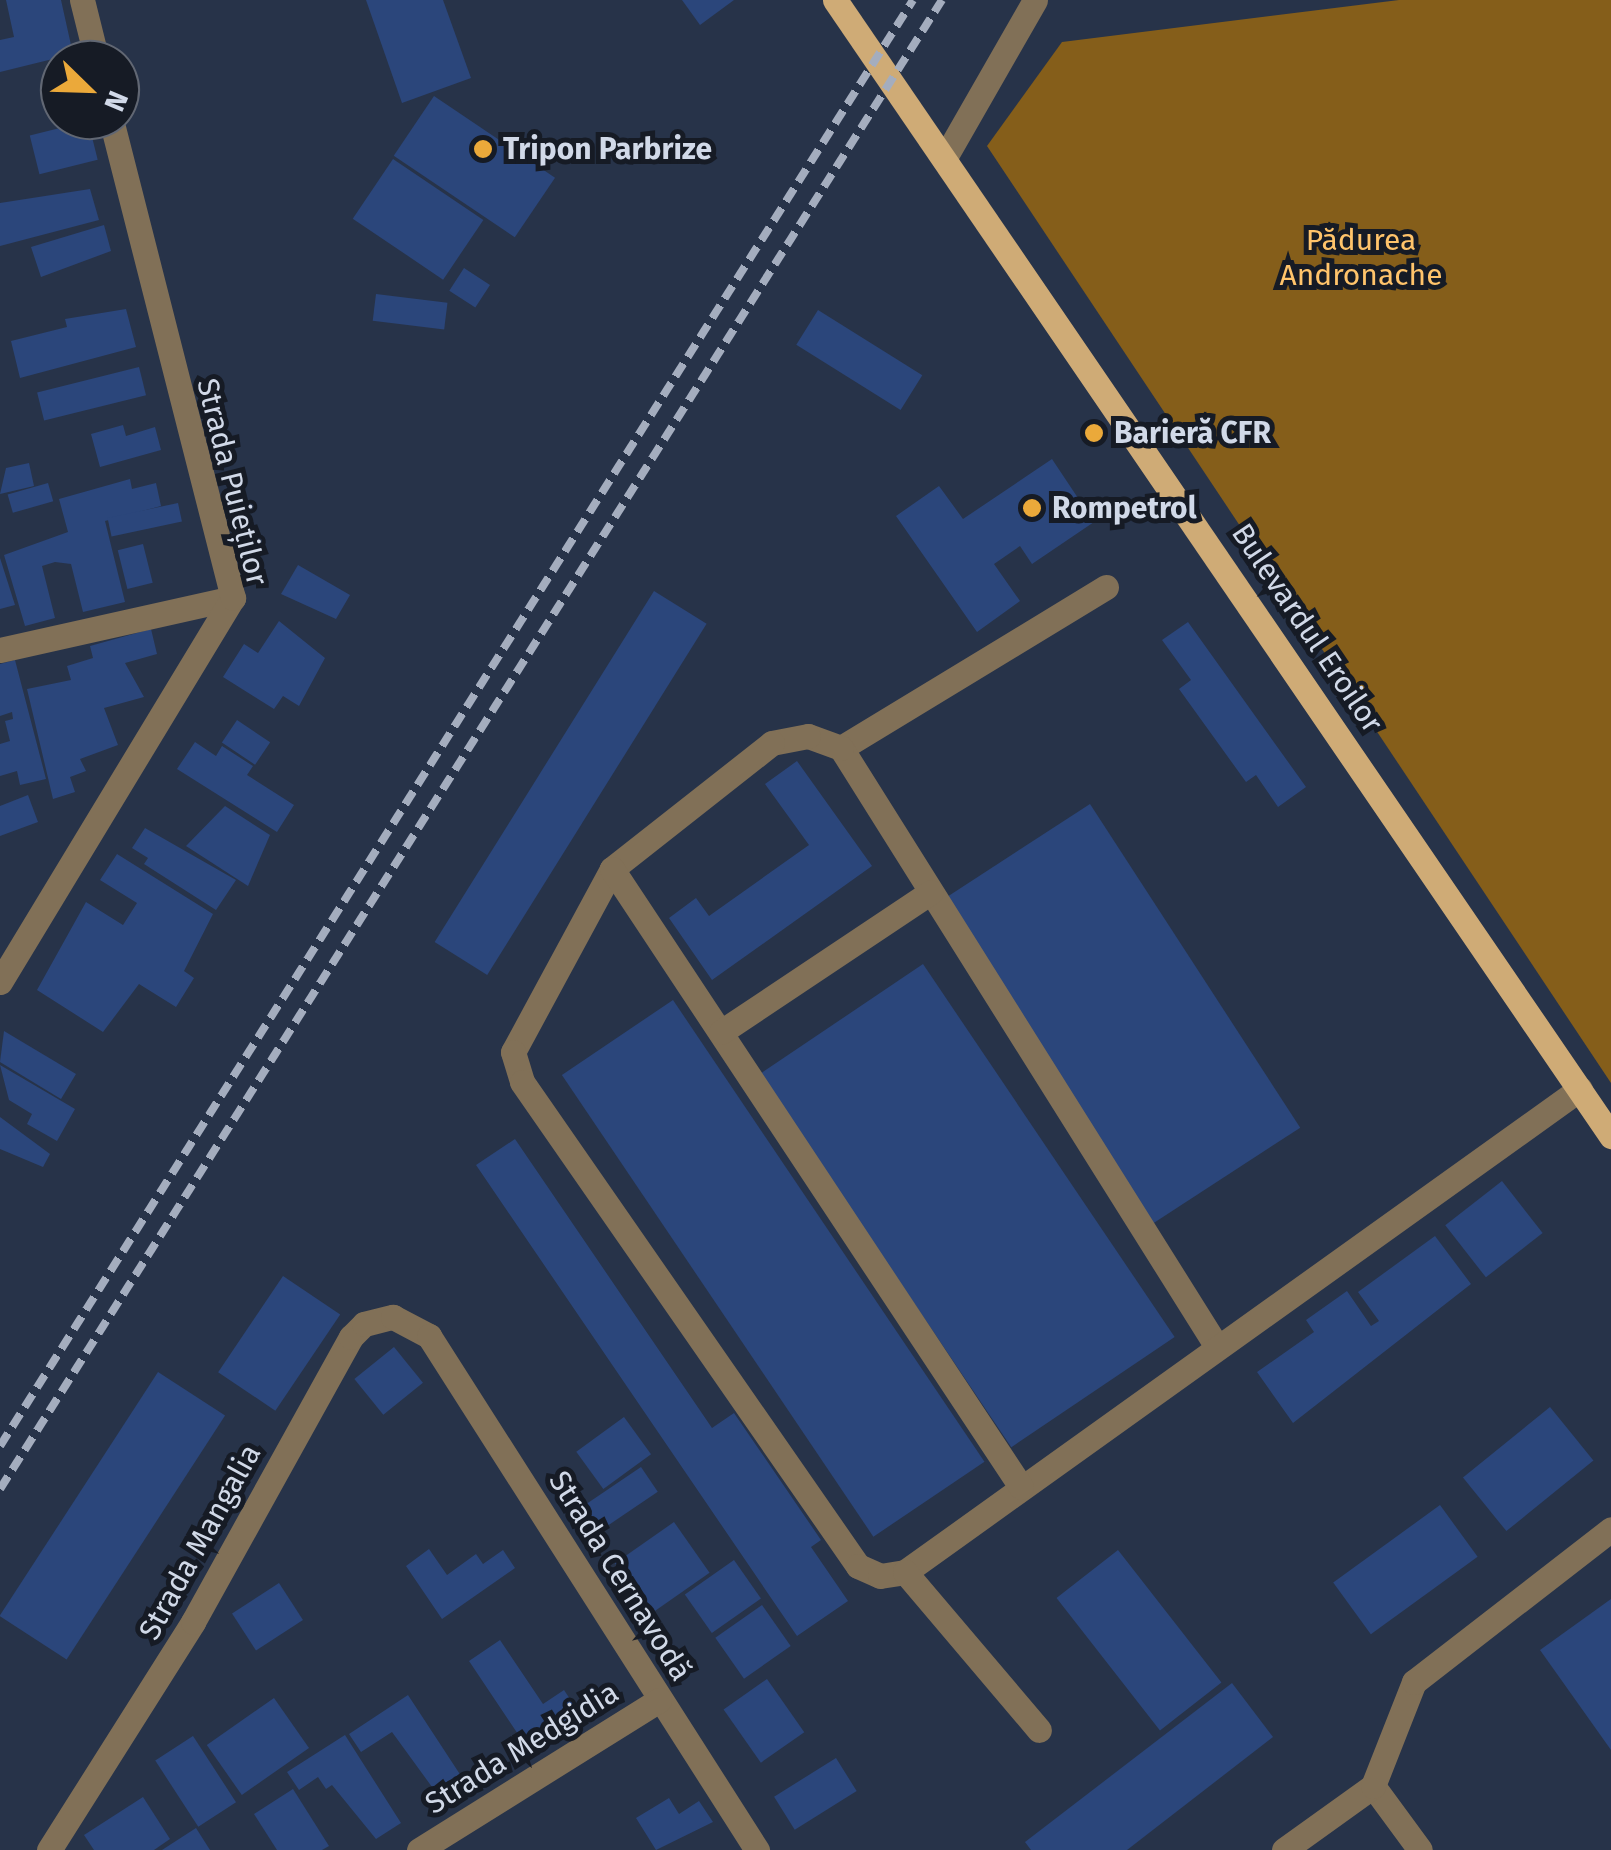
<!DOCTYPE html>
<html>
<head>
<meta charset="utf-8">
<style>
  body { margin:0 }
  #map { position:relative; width:1611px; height:1850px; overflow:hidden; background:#273349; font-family:"Fira Sans",sans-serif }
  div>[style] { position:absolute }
  .forest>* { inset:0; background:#855e1a }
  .building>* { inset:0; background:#2b467b; transform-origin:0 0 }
  .minor>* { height:25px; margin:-12.5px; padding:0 12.5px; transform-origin:12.5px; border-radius:12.5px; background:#817057 }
  .major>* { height:25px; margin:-12.5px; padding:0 12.5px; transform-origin:12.5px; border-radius:12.5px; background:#cfab76 }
  .rail>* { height:8px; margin-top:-4px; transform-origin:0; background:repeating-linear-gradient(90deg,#a4adbe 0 15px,transparent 0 23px) }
  .dots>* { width:28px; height:28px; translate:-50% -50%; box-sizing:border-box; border:5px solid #161b25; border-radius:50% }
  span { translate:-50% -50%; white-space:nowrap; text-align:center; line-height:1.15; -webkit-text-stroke:10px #161b25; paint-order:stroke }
  .poi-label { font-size:30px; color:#d1d9e8; font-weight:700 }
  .left { translate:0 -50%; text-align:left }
  .park-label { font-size:30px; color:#ffc46b }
  .street-label { font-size:30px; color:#d1d9e8 }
  .north { position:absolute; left:40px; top:40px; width:100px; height:100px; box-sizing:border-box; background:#161b25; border:2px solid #616773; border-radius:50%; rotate:113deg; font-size:28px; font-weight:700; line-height:40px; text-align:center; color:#d1d9e8 }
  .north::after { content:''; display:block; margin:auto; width:35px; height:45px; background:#eba93a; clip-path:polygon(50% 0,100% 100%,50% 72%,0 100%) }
</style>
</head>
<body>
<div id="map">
  <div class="forest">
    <div style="clip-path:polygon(1399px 0,1611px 0,1611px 1083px,987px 146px,1062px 42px)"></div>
  </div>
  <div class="building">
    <div style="clip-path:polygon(6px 0,61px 0,73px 54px,0 72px,0 40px,14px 37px)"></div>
    <div style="clip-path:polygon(366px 0,443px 0,471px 78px,402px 103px)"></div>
    <div style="clip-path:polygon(682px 0,734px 0,700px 25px)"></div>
    <div style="left:434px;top:96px;width:146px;height:72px;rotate:34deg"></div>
    <div style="left:88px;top:121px;width:40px;height:60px;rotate:76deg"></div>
    <div style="left:393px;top:159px;width:109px;height:72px;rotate:34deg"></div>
    <div style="clip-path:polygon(90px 189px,99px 220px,0 246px,0 203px)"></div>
    <div style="clip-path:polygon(104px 225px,111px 251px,41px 277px,31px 247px)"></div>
    <div style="left:464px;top:268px;width:31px;height:27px;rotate:33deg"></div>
    <div style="left:376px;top:294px;width:72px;height:27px;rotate:7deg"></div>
    <div style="clip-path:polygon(126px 309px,136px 347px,20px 378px,11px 341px,67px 327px,65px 319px)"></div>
    <div style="left:818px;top:310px;width:123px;height:41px;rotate:32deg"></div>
    <div style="left:139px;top:367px;width:29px;height:105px;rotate:76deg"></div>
    <div style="clip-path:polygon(123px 425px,126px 436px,155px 427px,161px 450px,100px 467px,91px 434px)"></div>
    <div style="clip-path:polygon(1052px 459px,1094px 522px,1032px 564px,1020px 546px,994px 564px,1020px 601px,977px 632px,896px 516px,939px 486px,963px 519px)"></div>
    <div style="clip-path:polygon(29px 463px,34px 486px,0 494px,6px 468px)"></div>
    <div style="clip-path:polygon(130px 479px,132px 489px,156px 483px,161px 506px,105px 521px,125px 602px,83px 612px,71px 564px,55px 562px,42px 566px,55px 618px,25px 626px,4px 555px,68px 532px,59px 499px)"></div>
    <div style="left:48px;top:483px;width:19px;height:42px;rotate:74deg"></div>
    <div style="left:178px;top:503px;width:19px;height:72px;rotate:78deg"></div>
    <div style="left:143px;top:544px;width:40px;height:26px;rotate:76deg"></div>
    <div style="clip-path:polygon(0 558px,15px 605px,0 609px)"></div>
    <div style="clip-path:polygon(298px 565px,350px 595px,336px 619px,281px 594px)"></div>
    <div style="left:654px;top:591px;width:62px;height:414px;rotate:32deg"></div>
    <div style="clip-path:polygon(279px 621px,325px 658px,299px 706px,283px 696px,274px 709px,223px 677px,244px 644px,258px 653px)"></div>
    <div style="clip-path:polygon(1188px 622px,1306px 787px,1278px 807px,1256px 775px,1246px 782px,1179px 689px,1191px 680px,1162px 640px)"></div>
    <div style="clip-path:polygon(151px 629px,157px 654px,125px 663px,144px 697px,104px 708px,118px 745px,80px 759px,86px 771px,70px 777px,75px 792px,53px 799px,27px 689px,71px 680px,67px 666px,93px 658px,90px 646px)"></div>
    <div style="clip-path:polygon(15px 660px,46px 779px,20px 785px,17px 771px,0 776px,0 744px,10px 741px,5px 721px,13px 719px,12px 712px,0 716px,0 664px)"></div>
    <div style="left:237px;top:720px;width:40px;height:27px;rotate:34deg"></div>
    <div style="clip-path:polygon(195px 742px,216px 756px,222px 746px,253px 766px,247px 775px,294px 805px,277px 832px,177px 769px)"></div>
    <div style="clip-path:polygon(797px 761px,872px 866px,712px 980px,669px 918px,696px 898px,709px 916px,809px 845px,765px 784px)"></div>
    <div style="clip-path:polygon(28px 795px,38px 822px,0 836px,0 806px)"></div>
    <div style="left:1090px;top:804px;width:386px;height:177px;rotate:57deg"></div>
    <div style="clip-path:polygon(225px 806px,270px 835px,248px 886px,186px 846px)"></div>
    <div style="clip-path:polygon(145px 828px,236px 880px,216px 910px,144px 864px,148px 858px,132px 848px)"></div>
    <div style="clip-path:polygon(117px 854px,213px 914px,184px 971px,194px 978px,176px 1007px,139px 984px,103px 1032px,37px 990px,86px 902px,123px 925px,137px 903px,100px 880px)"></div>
    <div style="left:923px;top:964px;width:450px;height:197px;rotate:56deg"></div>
    <div style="left:673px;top:1000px;width:557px;height:134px;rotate:56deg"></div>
    <div style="clip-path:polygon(4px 1031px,76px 1074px,61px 1099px,0 1062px)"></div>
    <div style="clip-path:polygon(0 1065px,75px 1109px,57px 1141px,27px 1124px,32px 1114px,9px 1100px)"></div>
    <div style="clip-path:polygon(0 1117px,50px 1154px,43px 1167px,0 1149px)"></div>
    <div style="clip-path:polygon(515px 1139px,712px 1428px,734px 1413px,821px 1540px,811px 1547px,848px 1601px,797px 1636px,476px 1165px)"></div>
    <div style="left:1502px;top:1181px;width:66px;height:72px;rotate:52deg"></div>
    <div style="clip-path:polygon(1435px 1236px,1471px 1284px,1293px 1423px,1257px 1372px,1314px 1332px,1306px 1320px,1347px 1291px,1371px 1326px,1379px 1321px,1358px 1292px)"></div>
    <div style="left:283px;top:1276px;width:69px;height:116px;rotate:34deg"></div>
    <div style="left:394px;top:1347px;width:46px;height:51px;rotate:51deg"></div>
    <div style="left:158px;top:1372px;width:80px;height:291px;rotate:33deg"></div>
    <div style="left:1550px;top:1407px;width:69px;height:112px;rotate:51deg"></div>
    <div style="left:624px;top:1417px;width:46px;height:59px;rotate:54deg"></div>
    <div style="left:641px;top:1467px;width:30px;height:74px;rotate:56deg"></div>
    <div style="left:1440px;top:1505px;width:64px;height:132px;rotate:54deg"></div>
    <div style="left:674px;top:1522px;width:62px;height:72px;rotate:55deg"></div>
    <div style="clip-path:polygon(429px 1549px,447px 1575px,476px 1554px,483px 1564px,503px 1550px,515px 1568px,442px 1619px,406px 1566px)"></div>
    <div style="left:1118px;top:1550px;width:168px;height:78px;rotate:52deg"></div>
    <div style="left:734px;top:1560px;width:47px;height:60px;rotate:55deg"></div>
    <div style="left:279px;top:1583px;width:44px;height:56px;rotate:57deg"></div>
    <div style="clip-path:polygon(1611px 1599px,1611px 1750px,1540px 1650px)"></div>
    <div style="left:762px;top:1605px;width:50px;height:57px;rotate:55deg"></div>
    <div style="clip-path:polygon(500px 1640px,543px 1704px,564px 1690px,580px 1714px,528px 1749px,469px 1661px)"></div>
    <div style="left:767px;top:1679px;width:65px;height:53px;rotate:55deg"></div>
    <div style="clip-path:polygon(1232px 1683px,1273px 1737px,1127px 1850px,1031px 1850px,1025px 1842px)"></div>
    <div style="clip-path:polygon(408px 1695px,465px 1782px,440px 1798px,392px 1732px,361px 1752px,349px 1734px)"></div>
    <div style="left:274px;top:1698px;width:61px;height:82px;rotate:55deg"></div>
    <div style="clip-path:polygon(345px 1735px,401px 1823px,376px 1839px,332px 1785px,326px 1789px,318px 1777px,299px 1790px,287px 1772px)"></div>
    <div style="left:193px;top:1736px;width:79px;height:45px;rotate:57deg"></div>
    <div style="left:836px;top:1758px;width:39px;height:73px;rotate:58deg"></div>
    <div style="clip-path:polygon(293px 1789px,329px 1846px,322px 1850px,277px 1850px,254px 1814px)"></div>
    <div style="clip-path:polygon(143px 1797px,170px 1839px,154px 1850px,94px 1850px,84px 1835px)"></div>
    <div style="clip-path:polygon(669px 1798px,679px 1814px,699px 1801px,713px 1822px,656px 1850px,636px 1818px)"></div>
    <div style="clip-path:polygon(196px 1828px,210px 1850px,162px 1850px)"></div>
  </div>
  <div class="minor">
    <div style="left:82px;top:0;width:62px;rotate:76deg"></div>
    <div style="left:944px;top:159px;width:183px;rotate:-60.2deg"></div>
    <div style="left:1106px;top:587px;width:310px;rotate:148.7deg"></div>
    <div style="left:841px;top:748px;width:705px;rotate:57.87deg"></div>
    <div style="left:0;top:650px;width:239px;rotate:-12.6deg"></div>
    <div style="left:841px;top:748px;width:35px;rotate:-160deg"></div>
    <div style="left:808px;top:736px;width:37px;rotate:169deg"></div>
    <div style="left:772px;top:743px;width:204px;rotate:141.8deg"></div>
    <div style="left:612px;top:869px;width:208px;rotate:118.4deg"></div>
    <div style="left:513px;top:1052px;width:31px;rotate:73deg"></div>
    <div style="left:522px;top:1082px;width:589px;rotate:55.23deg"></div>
    <div style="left:858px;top:1566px;width:24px;rotate:24deg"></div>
    <div style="left:880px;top:1576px;width:25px;rotate:-9deg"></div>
    <div style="left:905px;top:1572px;width:830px;rotate:-35.59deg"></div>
    <div style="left:612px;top:869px;width:741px;rotate:56.5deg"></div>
    <div style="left:0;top:982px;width:449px;rotate:-58.8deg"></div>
    <div style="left:233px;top:598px;width:493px;rotate:-104.3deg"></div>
    <div style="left:721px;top:1032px;width:252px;rotate:-33.7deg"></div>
    <div style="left:905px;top:1572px;width:207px;rotate:49.7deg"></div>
    <div style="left:1373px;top:1786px;width:79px;rotate:53.7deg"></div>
    <div style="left:49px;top:1850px;width:270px;rotate:-57.7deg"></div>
    <div style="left:193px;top:1622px;width:326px;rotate:-61deg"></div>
    <div style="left:351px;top:1337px;width:18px;rotate:-45deg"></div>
    <div style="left:364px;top:1324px;width:30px;rotate:-14deg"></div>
    <div style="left:393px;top:1317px;width:41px;rotate:27.8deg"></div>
    <div style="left:429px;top:1336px;width:610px;rotate:57.46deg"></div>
    <div style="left:419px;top:1850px;width:283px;rotate:-32deg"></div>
    <div style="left:1284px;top:1850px;width:110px;rotate:-35.7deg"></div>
    <div style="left:1373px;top:1786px;width:112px;rotate:-68.5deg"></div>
    <div style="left:1414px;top:1682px;width:249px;rotate:-37.8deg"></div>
  </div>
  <div class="major">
    <div style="left:835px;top:0;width:1376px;rotate:55.66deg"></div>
  </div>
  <div class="rail">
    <div style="left:0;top:1446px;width:1710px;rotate:-57.73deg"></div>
    <div style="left:0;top:1489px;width:1762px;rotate:-57.68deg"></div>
  </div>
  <div class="dots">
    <div style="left:483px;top:149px;background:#eba93a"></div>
    <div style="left:1094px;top:433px;background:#eba93a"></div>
    <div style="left:1032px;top:508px;background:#eba93a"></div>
  </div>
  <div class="poi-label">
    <span class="left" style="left:503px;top:149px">Tripon Parbrize</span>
    <span class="left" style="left:1114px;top:433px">Barieră CFR</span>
    <span class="left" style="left:1052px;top:508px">Rompetrol</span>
  </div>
  <div class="park-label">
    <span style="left:1361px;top:257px">Pădurea<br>Andronache</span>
  </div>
  <div class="street-label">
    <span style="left:232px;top:482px;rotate:76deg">Strada Puieților</span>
    <span style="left:1307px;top:628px;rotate:56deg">Bulevardul Eroilor</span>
    <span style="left:200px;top:1542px;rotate:-61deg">Strada Mangalia</span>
    <span style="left:620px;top:1576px;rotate:58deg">Strada Cernavodă</span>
    <span style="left:522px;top:1748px;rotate:-32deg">Strada Medgidia</span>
  </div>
  <div class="north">N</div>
</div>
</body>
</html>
